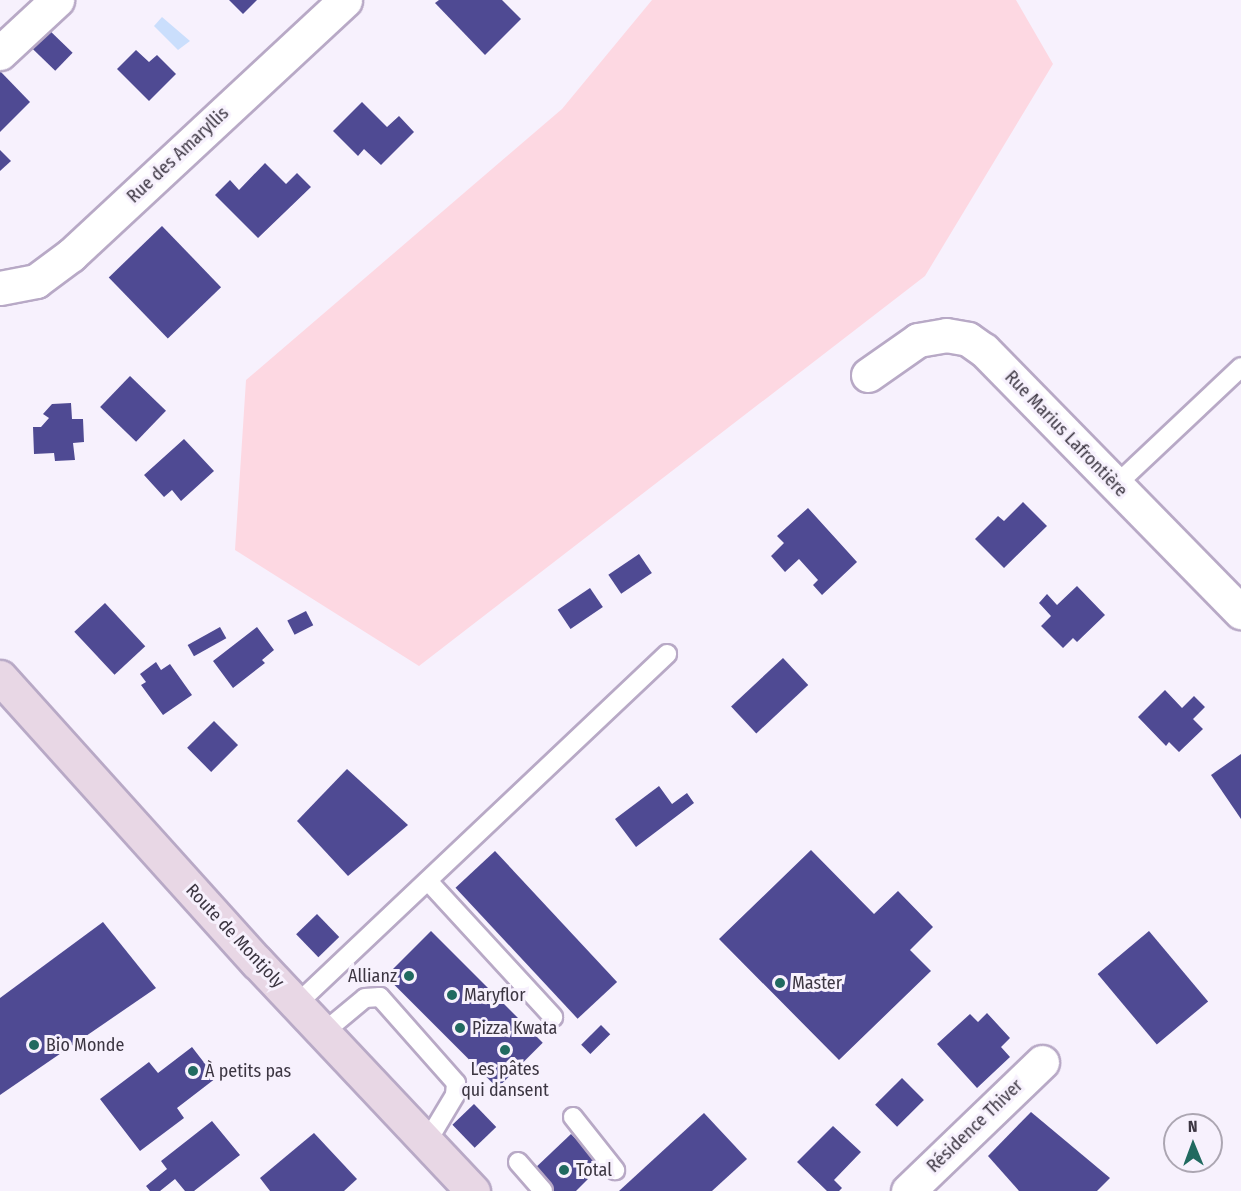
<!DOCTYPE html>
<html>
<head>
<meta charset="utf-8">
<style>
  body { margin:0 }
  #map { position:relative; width:1241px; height:1191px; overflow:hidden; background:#f7f1fd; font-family:"Fira Sans Condensed",sans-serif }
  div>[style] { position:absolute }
  .green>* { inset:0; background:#fdd8e2 }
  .water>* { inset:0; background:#cadefc }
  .building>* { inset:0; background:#4f4a93; transform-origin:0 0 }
  .roads { filter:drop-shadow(2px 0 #b8a9c6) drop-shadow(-2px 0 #b8a9c6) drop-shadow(0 2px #b8a9c6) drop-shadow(0 -2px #b8a9c6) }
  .service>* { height:18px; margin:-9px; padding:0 9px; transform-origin:9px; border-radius:9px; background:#fff }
  .minor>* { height:33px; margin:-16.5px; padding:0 16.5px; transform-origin:16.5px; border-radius:16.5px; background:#fff }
  .secondary>* { height:33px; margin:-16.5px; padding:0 16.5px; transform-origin:16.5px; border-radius:16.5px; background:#e8d7e5 }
  .dots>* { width:16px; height:16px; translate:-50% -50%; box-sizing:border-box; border:3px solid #f7f1fd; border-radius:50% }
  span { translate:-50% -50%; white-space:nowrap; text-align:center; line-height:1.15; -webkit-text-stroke:6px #f7f1fd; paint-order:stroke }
  .street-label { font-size:18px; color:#3c3642 }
  .poi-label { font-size:18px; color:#3c3642 }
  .right { translate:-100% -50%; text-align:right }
  .left { translate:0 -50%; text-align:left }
  .north { position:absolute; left:1163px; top:1113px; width:60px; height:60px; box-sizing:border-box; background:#f7f1fd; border:2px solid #aca6b2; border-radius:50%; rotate:359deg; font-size:16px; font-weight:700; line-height:24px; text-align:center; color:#3c3642 }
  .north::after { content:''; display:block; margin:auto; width:21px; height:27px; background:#216a60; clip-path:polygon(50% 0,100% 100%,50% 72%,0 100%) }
</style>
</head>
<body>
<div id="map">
  <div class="green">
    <div style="clip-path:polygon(652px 0,1016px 0,1053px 64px,925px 276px,419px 666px,235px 550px,246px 380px,562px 109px)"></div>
  </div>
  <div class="water">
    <div style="clip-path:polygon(162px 17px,190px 41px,178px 50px,154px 26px)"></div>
  </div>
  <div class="building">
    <div style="clip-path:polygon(229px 0,257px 0,243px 14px)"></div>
    <div style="clip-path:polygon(439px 0,502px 0,521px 19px,485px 55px,435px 3px)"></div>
    <div style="left:46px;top:27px;width:37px;height:25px;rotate:44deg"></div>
    <div style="clip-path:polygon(136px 50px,149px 62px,157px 55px,176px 74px,149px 101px,117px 69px)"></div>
    <div style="clip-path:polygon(0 71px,30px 102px,0 132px)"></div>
    <div style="clip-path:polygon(362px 102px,387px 127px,399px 116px,414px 132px,381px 165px,364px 149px,358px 156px,333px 131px)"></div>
    <div style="clip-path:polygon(0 150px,11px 161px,0 171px)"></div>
    <div style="clip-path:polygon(265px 163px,286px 184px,297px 173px,311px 187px,258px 238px,215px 195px,230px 180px,239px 190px)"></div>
    <div style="left:162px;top:226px;width:85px;height:74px;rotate:46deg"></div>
    <div style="left:130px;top:376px;width:50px;height:43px;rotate:44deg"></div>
    <div style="clip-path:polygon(71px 403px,72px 419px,83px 419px,84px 442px,73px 443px,75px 460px,55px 461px,54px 453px,34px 454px,33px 427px,41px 427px,49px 418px,43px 414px,52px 404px)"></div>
    <div style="clip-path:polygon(184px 439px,214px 471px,181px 501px,172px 490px,164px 497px,144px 475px)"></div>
    <div style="clip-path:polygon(1023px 502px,1047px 526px,1004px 568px,975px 539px,998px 516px,1004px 521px)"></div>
    <div style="clip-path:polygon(808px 508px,857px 562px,822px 595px,813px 585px,818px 580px,799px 559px,785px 572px,771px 556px,784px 543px,777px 536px)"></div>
    <div style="left:639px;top:554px;width:23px;height:37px;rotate:56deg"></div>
    <div style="clip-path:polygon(1077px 586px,1105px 615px,1077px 642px,1073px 638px,1063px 648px,1041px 626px,1051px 616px,1039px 603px,1047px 594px,1057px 605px)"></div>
    <div style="left:590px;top:588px;width:23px;height:39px;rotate:56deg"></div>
    <div style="left:105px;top:603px;width:59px;height:42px;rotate:47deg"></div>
    <div style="left:306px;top:611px;width:16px;height:21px;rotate:63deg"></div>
    <div style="left:220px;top:627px;width:13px;height:37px;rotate:61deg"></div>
    <div style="clip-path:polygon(257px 627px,274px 650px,262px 660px,265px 663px,233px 688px,213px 661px)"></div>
    <div style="left:783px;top:658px;width:37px;height:71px;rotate:47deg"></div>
    <div style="clip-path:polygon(156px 662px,161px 670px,170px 664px,192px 695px,163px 715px,141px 685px,146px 682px,140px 674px)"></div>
    <div style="clip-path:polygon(1165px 690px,1182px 708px,1194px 696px,1205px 707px,1193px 719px,1203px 729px,1179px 752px,1169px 742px,1166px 746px,1138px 717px)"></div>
    <div style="left:214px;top:721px;width:34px;height:38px;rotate:45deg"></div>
    <div style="clip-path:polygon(1241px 754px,1241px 819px,1211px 775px)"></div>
    <div style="clip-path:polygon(347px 769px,408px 825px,348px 876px,297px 821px)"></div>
    <div style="clip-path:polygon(659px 786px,672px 804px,687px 793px,694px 803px,636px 847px,615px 819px)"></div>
    <div style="clip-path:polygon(811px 850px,874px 914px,898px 891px,933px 927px,910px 950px,931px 971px,839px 1060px,719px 939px)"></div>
    <div style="left:495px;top:851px;width:179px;height:54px;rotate:47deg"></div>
    <div style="left:317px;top:914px;width:32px;height:29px;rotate:46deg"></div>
    <div style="clip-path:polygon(103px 922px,156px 988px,0 1095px,0 998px)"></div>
    <div style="left:431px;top:931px;width:158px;height:64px;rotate:45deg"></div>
    <div style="left:1149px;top:931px;width:92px;height:67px;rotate:50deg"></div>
    <div style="clip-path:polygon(987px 1013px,1010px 1038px,1001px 1047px,1010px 1057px,977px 1088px,937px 1044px,970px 1014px,978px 1022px)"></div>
    <div style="left:601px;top:1025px;width:13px;height:28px;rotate:45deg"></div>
    <div style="clip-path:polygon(192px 1047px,216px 1078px,177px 1108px,184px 1118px,140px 1151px,100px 1099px,149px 1062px,158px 1073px)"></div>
    <div style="left:902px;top:1078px;width:31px;height:38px;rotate:45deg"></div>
    <div style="left:474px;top:1104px;width:32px;height:30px;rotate:46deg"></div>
    <div style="clip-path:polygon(1031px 1112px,1110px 1178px,1097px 1191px,1019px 1191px,988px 1156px)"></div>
    <div style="clip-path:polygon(704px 1113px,747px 1159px,712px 1191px,619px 1191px)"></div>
    <div style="clip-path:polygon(212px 1121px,240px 1155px,194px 1191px,185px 1191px,175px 1179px,160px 1191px,150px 1191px,146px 1186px,167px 1169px,161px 1161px)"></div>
    <div style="clip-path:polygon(833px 1126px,861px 1152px,834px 1180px,842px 1188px,839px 1191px,827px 1191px,797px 1162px)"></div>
    <div style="clip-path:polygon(314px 1133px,357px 1179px,344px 1191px,270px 1191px,260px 1178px)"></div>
    <div style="clip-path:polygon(571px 1134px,602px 1165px,576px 1191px,552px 1191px,532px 1171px)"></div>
  </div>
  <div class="roads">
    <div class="service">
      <div style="left:1116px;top:485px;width:172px;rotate:-43.3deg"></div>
      <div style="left:428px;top:881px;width:185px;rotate:47.4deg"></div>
      <div style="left:298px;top:1003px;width:508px;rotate:-43.4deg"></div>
      <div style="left:324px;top:1032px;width:53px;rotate:-39.7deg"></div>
      <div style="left:365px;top:998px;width:15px;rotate:-4deg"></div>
      <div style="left:380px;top:997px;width:115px;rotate:48.5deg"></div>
      <div style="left:456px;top:1083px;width:12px;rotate:95deg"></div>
      <div style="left:455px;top:1095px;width:55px;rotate:120.8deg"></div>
      <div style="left:573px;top:1117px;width:68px;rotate:51.6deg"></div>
      <div style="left:518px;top:1162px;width:38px;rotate:49deg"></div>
    </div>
    <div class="minor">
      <div style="left:0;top:53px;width:78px;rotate:-42.9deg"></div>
      <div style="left:0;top:288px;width:37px;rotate:-11deg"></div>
      <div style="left:36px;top:281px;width:44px;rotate:-36.6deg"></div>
      <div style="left:71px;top:255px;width:374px;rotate:-42.9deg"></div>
      <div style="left:868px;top:375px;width:61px;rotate:-35deg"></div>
      <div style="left:918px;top:340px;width:28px;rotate:-10deg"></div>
      <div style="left:946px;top:335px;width:22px;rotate:10deg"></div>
      <div style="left:968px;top:339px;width:19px;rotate:35deg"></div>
      <div style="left:984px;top:350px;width:367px;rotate:45.6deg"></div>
      <div style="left:908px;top:1191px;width:186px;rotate:-43.9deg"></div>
    </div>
    <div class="secondary">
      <div style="left:0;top:677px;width:384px;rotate:48deg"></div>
      <div style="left:257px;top:962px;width:315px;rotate:46.7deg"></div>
    </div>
  </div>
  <div class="dots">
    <div style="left:409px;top:976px;background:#216a60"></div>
    <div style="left:780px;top:983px;background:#216a60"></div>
    <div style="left:452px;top:995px;background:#216a60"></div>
    <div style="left:460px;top:1028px;background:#216a60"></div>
    <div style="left:34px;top:1045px;background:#216a60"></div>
    <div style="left:505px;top:1050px;background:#216a60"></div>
    <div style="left:193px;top:1071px;background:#216a60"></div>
    <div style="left:564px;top:1170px;background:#216a60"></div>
  </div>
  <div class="street-label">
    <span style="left:178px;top:155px;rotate:-43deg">Rue des Amaryllis</span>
    <span style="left:1066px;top:434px;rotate:46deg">Rue Marius Lafrontière</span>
    <span style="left:235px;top:936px;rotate:47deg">Route de Montjoly</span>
    <span style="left:975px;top:1126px;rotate:-44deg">Résidence Thiver</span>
  </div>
  <div class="poi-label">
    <span class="right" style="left:397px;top:976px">Allianz</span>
    <span class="left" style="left:792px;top:983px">Master</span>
    <span class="left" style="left:464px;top:995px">Maryflor</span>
    <span class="left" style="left:472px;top:1028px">Pizza Kwata</span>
    <span class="left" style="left:46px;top:1045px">Bio Monde</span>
    <span style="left:505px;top:1080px">Les pâtes<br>qui dansent</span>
    <span class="left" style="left:205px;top:1071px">À petits pas</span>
    <span class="left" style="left:576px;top:1170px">Total</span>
  </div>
  <div class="north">N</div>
</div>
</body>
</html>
